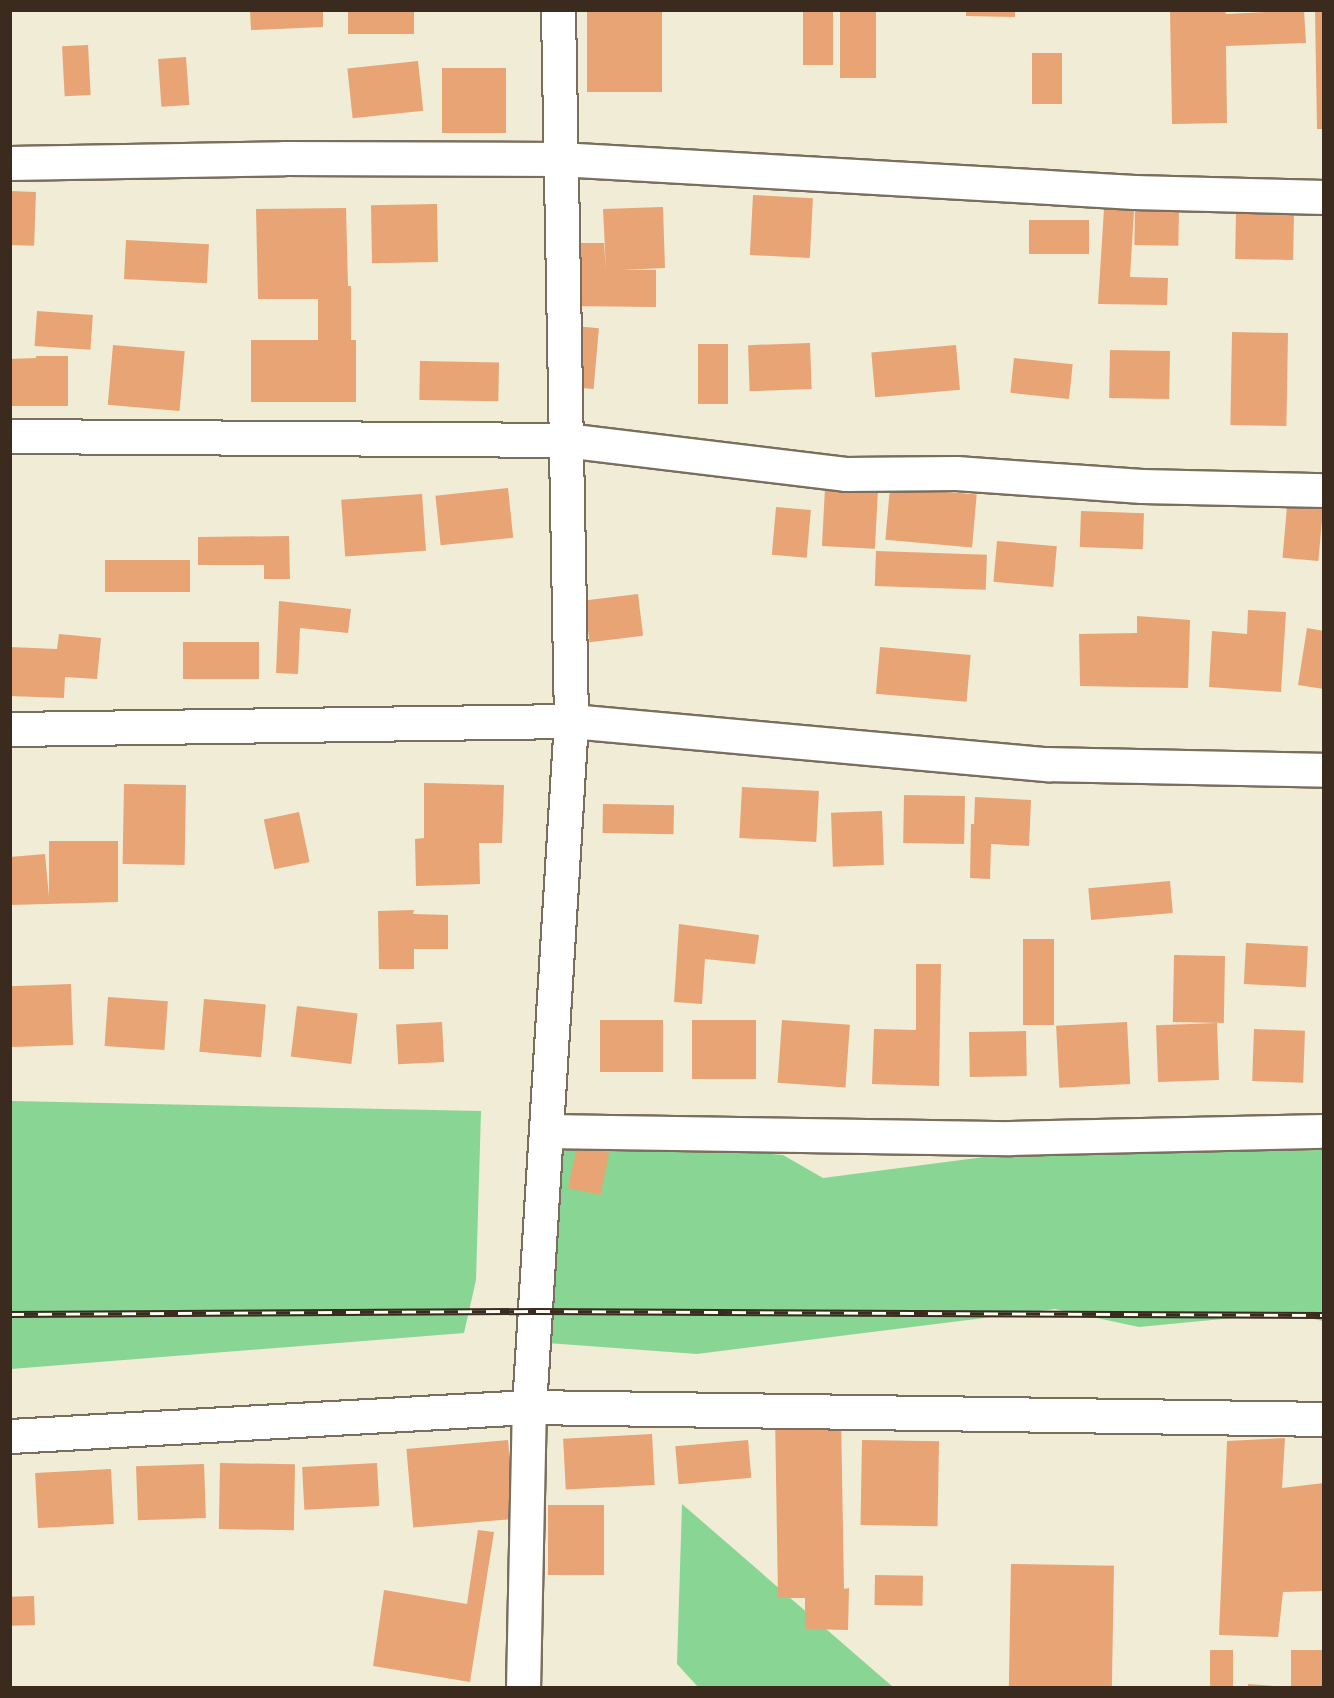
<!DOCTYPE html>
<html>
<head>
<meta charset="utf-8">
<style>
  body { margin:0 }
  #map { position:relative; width:1334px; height:1698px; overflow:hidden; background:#f1ecd5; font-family:Alegreya,serif }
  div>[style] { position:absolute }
  .green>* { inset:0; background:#89d593 }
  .building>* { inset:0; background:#e8a474; transform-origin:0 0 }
  .roads { filter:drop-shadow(2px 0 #7b6e5e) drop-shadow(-2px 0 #7b6e5e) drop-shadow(0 2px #7b6e5e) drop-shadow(0 -2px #7b6e5e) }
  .minor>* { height:33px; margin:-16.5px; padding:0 16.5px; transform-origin:16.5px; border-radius:16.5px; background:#fff }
  .rail>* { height:7px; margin-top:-3.5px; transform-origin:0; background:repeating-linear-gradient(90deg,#fdfcf7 0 14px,#3b2a1e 0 28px); box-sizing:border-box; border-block:2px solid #3b2a1e }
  span { translate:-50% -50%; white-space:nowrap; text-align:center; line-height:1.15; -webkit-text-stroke:4.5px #fdfcf7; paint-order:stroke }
  .frame { position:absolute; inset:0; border:12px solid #3b2a1e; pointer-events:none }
</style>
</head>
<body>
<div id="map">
  <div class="green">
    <div style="clip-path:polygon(11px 1101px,481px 1111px,476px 1280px,464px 1333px,11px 1369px)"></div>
    <div style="clip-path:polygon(547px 1136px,783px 1155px,823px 1178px,1015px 1153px,1323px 1150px,1323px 1321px,1285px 1313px,1139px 1327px,1055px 1309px,697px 1354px,520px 1341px)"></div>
    <div style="clip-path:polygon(682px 1504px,893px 1687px,698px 1687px,677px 1664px)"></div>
  </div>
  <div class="building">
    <div style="clip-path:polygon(250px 10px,323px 10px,323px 27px,251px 30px)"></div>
    <div style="left:348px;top:10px;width:66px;height:24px"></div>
    <div style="left:587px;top:10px;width:75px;height:82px"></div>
    <div style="left:803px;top:10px;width:30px;height:55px"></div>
    <div style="left:840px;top:10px;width:36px;height:68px"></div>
    <div style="clip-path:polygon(966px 10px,1015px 10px,1015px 17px,966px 16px)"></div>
    <div style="clip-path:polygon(1170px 10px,1225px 10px,1226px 14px,1304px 10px,1306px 43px,1226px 46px,1227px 123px,1172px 124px)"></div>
    <div style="clip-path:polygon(1315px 10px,1324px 10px,1324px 129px,1317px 129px)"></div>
    <div style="left:88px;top:45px;width:50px;height:26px;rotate:87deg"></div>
    <div style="left:1032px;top:53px;width:30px;height:51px"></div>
    <div style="left:186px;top:57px;width:48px;height:28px;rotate:86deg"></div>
    <div style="left:418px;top:61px;width:50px;height:71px;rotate:84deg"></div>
    <div style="left:506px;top:68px;width:65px;height:64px;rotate:90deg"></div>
    <div style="left:10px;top:191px;width:26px;height:54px;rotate:2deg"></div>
    <div style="left:753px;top:195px;width:60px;height:60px;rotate:3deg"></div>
    <div style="left:437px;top:204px;width:58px;height:66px;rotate:89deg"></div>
    <div style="clip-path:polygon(663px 207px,665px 268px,622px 270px,656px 270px,656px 307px,567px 306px,573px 243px,604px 243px,606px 270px,603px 209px)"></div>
    <div style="left:1135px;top:207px;width:44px;height:38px;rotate:1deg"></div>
    <div style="clip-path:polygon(346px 208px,348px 286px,351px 286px,351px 340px,356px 340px,356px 402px,251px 402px,251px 340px,318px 340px,318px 299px,258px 299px,256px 209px)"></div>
    <div style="clip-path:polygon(1104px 209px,1134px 211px,1130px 277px,1168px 278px,1167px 305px,1098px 304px)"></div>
    <div style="left:1236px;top:211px;width:58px;height:48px;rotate:1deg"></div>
    <div style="left:1029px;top:220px;width:60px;height:34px"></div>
    <div style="left:126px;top:240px;width:83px;height:39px;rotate:3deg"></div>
    <div style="left:37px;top:311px;width:56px;height:35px;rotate:4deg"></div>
    <div style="left:574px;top:326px;width:25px;height:61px;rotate:5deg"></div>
    <div style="left:1232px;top:332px;width:56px;height:93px;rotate:1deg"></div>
    <div style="left:810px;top:343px;width:46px;height:62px;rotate:88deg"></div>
    <div style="left:698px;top:344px;width:30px;height:60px"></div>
    <div style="left:113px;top:345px;width:72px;height:60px;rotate:5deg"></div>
    <div style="left:956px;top:345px;width:45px;height:85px;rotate:85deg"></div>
    <div style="left:1110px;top:350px;width:60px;height:48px;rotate:1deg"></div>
    <div style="clip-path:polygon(36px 356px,68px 356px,68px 406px,10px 406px,10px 359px,36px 358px)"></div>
    <div style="left:1014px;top:358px;width:59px;height:35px;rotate:6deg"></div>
    <div style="left:420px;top:361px;width:79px;height:39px;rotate:1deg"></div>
    <div style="left:890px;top:487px;width:87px;height:53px;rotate:5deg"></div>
    <div style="left:508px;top:488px;width:50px;height:73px;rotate:84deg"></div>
    <div style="left:825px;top:488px;width:53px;height:58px;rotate:3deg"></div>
    <div style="left:422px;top:494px;width:57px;height:81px;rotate:86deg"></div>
    <div style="left:1288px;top:495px;width:36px;height:63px;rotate:5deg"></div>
    <div style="left:776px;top:507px;width:35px;height:48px;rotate:5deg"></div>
    <div style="left:1081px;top:511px;width:63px;height:36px;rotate:2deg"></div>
    <div style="clip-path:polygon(289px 536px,290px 579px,264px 579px,264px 565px,198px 565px,198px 537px)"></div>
    <div style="left:997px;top:541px;width:60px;height:41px;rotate:5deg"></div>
    <div style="left:876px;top:551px;width:111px;height:35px;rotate:2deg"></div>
    <div style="left:190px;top:560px;width:32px;height:85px;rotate:90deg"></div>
    <div style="left:638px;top:594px;width:42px;height:54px;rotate:83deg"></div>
    <div style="clip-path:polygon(279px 601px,351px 609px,348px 633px,300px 628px,298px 674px,276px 673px)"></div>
    <div style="clip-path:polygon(1248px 610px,1286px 612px,1281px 692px,1209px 687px,1212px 631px,1247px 634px)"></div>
    <div style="clip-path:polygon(1137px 616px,1190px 620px,1188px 688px,1080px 686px,1079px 634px,1137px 633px)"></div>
    <div style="clip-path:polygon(1307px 628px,1324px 631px,1324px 689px,1298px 685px)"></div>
    <div style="clip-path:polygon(59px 634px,101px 638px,97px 679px,65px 677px,64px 698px,10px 696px,10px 647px,57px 649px)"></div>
    <div style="left:259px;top:642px;width:37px;height:76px;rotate:90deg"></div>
    <div style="left:880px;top:647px;width:91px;height:47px;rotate:5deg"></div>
    <div style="clip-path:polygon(424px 783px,504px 785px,502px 843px,479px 843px,480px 884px,416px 886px,415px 839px,424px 838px)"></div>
    <div style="left:124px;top:784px;width:62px;height:80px;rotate:1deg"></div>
    <div style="left:742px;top:787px;width:77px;height:51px;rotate:3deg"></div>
    <div style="left:904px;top:795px;width:61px;height:48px;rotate:1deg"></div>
    <div style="clip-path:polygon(975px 797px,1031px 800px,1029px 846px,991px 844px,990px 879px,970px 878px,971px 824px,974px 824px)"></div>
    <div style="left:603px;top:804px;width:71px;height:29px;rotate:1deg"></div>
    <div style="left:882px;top:811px;width:54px;height:51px;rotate:88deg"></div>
    <div style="left:299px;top:812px;width:51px;height:36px;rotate:78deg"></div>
    <div style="clip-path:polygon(49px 841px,118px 841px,118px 902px,10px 905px,10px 857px,45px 854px,49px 897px)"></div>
    <div style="left:1170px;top:881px;width:32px;height:82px;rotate:85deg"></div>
    <div style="clip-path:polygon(414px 910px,413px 914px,448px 915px,448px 949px,414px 949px,414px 969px,379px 969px,378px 911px)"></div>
    <div style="clip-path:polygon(679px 924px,759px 935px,755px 964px,705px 959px,702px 1004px,674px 1002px)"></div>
    <div style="left:1023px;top:939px;width:31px;height:86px"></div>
    <div style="left:1246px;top:943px;width:62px;height:41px;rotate:3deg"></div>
    <div style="left:1174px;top:955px;width:51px;height:67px;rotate:1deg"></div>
    <div style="clip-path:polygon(916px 964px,941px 964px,939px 1086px,872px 1084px,874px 1029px,916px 1030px)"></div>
    <div style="left:71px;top:984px;width:61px;height:61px;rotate:88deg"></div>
    <div style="left:108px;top:997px;width:60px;height:49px;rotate:4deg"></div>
    <div style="left:204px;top:999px;width:62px;height:53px;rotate:5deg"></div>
    <div style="left:297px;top:1006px;width:61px;height:51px;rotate:7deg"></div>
    <div style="left:663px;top:1020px;width:52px;height:63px;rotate:90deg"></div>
    <div style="left:692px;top:1020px;width:64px;height:59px"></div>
    <div style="left:782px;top:1020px;width:68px;height:63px;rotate:4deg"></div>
    <div style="left:442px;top:1022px;width:40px;height:46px;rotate:87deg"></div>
    <div style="left:1127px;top:1022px;width:62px;height:71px;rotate:87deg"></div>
    <div style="left:1217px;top:1023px;width:57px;height:61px;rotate:88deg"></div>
    <div style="left:1254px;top:1029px;width:51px;height:52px;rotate:2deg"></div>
    <div style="left:1026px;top:1031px;width:45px;height:57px;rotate:89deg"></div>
    <div style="left:577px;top:1146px;width:33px;height:43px;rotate:12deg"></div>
    <div style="clip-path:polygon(841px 1415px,844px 1589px,849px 1588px,848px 1630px,805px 1629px,805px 1598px,778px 1598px,775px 1416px)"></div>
    <div style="left:652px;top:1434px;width:51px;height:89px;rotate:87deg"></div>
    <div style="clip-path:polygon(1285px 1438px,1282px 1488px,1324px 1483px,1324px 1591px,1283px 1592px,1278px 1637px,1219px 1635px,1227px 1441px)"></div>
    <div style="left:508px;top:1440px;width:79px;height:102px;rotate:85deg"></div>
    <div style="left:748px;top:1440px;width:38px;height:73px;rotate:85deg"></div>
    <div style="left:862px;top:1440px;width:77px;height:85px;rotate:1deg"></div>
    <div style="left:220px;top:1463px;width:75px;height:66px;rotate:1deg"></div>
    <div style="left:377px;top:1463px;width:43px;height:75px;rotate:87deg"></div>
    <div style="left:204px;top:1464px;width:54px;height:68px;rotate:88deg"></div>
    <div style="left:111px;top:1469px;width:55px;height:76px;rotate:87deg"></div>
    <div style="left:548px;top:1505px;width:56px;height:70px"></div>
    <div style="clip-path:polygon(478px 1530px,494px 1532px,470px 1682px,373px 1666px,384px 1590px,467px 1604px)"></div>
    <div style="left:1011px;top:1564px;width:103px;height:124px;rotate:1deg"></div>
    <div style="left:875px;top:1575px;width:48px;height:30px;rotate:1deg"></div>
    <div style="left:34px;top:1596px;width:29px;height:24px;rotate:88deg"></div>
    <div style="left:1210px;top:1650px;width:23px;height:38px"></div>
    <div style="left:1291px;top:1650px;width:33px;height:37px"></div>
    <div style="clip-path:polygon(1248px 1684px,1275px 1686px,1275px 1688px,1248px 1688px)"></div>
  </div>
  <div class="roads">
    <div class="minor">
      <div style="left:10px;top:163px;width:274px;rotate:-1deg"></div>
      <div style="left:284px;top:158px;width:275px;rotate:0.2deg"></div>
      <div style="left:559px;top:159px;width:576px;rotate:3.28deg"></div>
      <div style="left:1134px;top:192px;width:190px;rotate:1.5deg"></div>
      <div style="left:10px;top:436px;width:555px;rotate:0.41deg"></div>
      <div style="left:565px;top:440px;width:282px;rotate:6.9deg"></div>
      <div style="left:845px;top:474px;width:111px;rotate:-0.5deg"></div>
      <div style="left:956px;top:473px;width:186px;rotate:4deg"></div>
      <div style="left:1142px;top:486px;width:182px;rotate:1.3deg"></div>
      <div style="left:10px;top:729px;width:561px;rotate:-0.82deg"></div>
      <div style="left:571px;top:721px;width:479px;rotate:5.2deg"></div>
      <div style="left:1048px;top:764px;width:276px;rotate:1.2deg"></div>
      <div style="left:546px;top:1131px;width:464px;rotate:0.9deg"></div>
      <div style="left:1010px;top:1138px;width:314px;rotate:-1.3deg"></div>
      <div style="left:10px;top:1436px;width:520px;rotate:-3.2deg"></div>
      <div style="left:529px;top:1407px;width:795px;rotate:0.86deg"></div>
      <div style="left:523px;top:1688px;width:281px;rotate:-88.8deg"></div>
      <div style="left:529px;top:1407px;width:687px;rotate:-86.5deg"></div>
      <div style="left:571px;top:721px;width:711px;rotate:-91.05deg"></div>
    </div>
  </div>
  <div class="rail">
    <div style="left:10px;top:1314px;width:526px;rotate:-0.33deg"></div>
    <div style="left:536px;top:1311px;width:788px;rotate:0.29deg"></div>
  </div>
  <div class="frame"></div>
</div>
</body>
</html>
